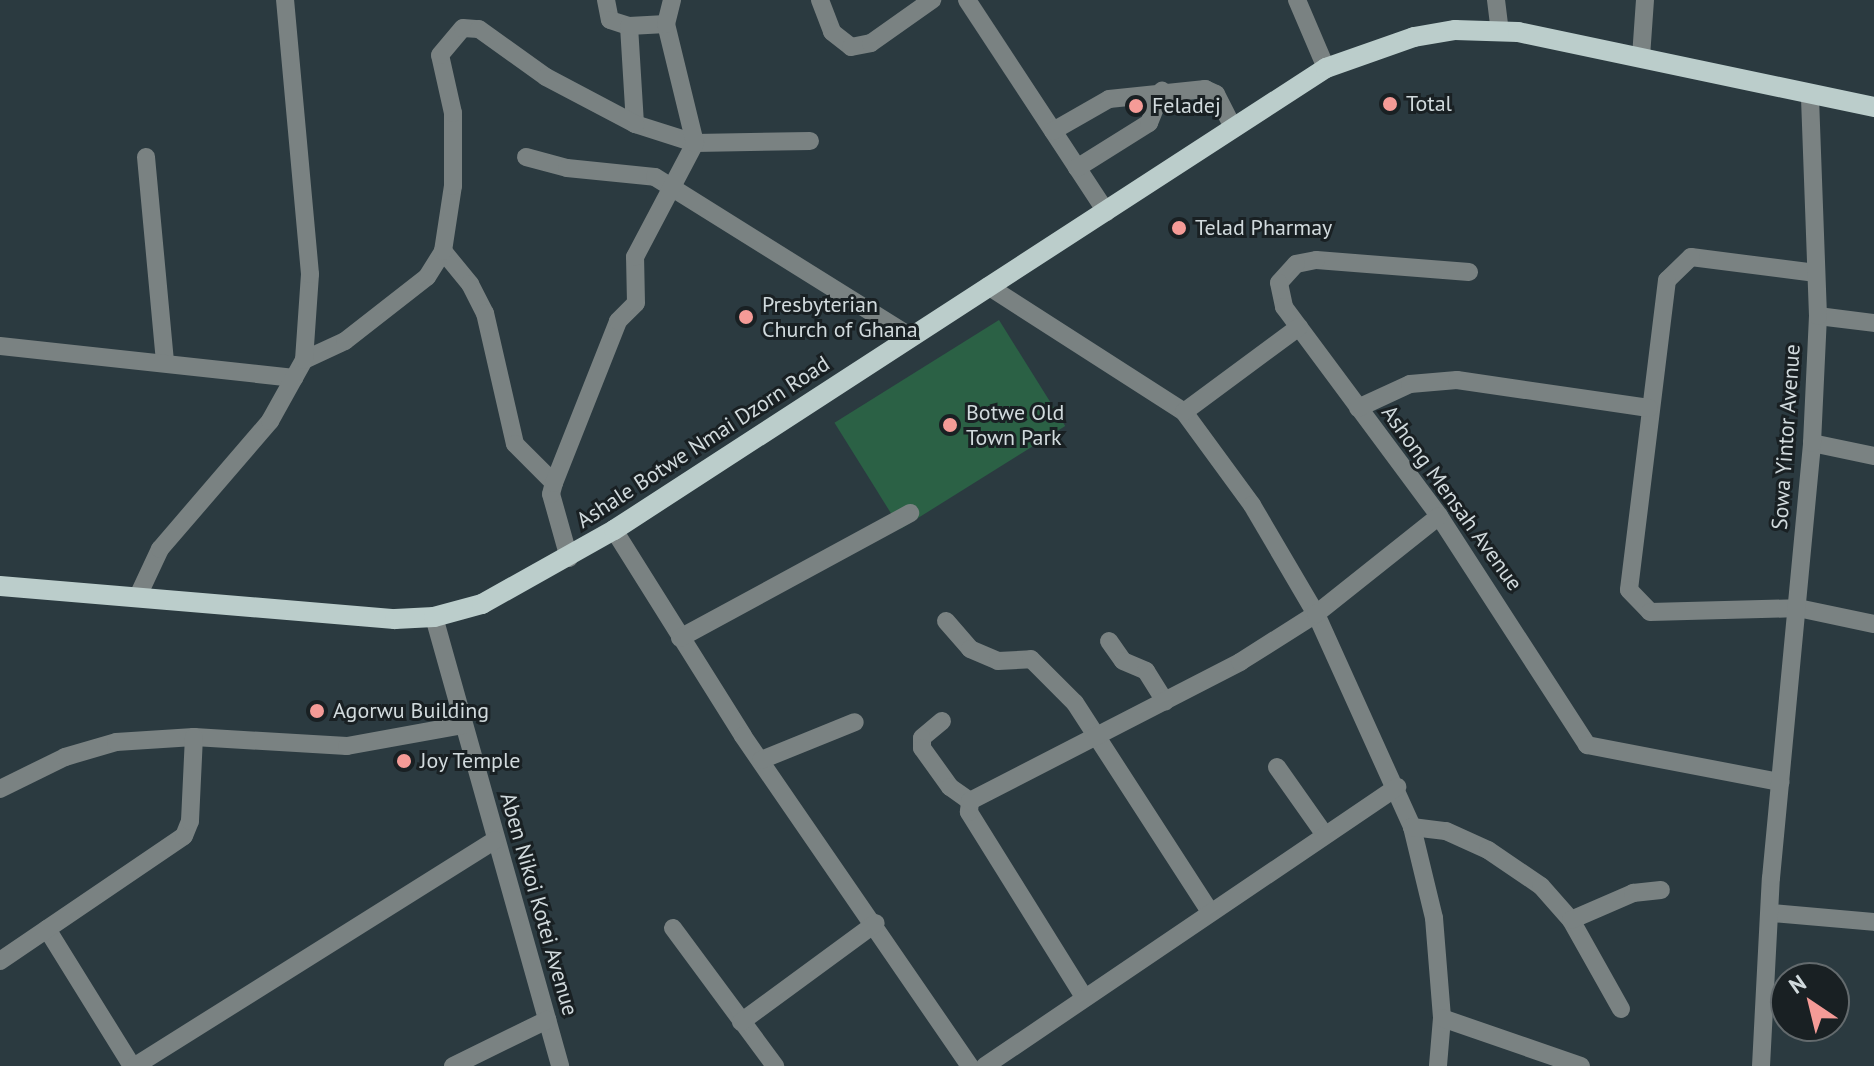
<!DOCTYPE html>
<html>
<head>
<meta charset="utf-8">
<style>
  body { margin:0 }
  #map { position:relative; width:1874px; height:1066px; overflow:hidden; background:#2b3a40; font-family:"PT Sans",sans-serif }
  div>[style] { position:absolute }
  .green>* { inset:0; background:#2b6145; transform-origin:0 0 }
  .minor>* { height:18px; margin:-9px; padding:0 9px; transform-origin:9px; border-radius:9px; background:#7a8282 }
  .major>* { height:20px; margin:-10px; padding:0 10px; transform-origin:10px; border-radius:10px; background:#bbcdcb }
  .dots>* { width:22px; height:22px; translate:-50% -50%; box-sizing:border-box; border:4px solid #192023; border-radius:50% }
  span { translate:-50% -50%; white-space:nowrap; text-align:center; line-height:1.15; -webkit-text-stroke:6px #192023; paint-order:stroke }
  .poi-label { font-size:22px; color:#d1dadd }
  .left { translate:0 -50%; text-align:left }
  .street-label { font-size:22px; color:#d1dadd }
  .north { position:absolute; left:1770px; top:962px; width:80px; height:80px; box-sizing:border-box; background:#192023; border:2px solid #636a6d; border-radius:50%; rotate:325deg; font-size:22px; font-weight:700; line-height:32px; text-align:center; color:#d1dadd }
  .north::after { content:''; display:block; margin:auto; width:28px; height:36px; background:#f59b97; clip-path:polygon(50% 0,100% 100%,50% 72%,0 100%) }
</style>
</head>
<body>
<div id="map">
  <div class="green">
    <div style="left:999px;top:320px;width:125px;height:194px;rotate:58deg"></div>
  </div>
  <div class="minor">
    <div style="left:606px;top:0;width:20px;rotate:79deg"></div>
    <div style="left:610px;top:20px;width:20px;rotate:18deg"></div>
    <div style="left:629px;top:26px;width:98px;rotate:86.5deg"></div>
    <div style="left:635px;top:124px;width:63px;rotate:17.6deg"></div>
    <div style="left:695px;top:143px;width:115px;rotate:-1deg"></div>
    <div style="left:820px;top:0;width:34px;rotate:69deg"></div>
    <div style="left:832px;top:32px;width:24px;rotate:38deg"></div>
    <div style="left:851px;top:47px;width:20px;rotate:-11deg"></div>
    <div style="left:871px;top:43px;width:75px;rotate:-35.2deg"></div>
    <div style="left:967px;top:0;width:254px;rotate:56.7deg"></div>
    <div style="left:1297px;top:0;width:74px;rotate:66.9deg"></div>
    <div style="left:1496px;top:0;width:32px;rotate:83deg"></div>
    <div style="left:629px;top:26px;width:37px;rotate:-3deg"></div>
    <div style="left:1641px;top:57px;width:57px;rotate:-86deg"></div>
    <div style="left:1053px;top:131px;width:64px;rotate:-29.7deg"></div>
    <div style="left:1109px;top:99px;width:97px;rotate:-5.9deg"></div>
    <div style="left:1205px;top:89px;width:12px;rotate:24deg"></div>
    <div style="left:1216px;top:94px;width:37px;rotate:63deg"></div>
    <div style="left:146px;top:157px;width:205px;rotate:84.7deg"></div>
    <div style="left:526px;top:157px;width:42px;rotate:15deg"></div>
    <div style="left:567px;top:168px;width:88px;rotate:5.8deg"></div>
    <div style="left:655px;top:177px;width:300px;rotate:32deg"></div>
    <div style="left:1077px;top:168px;width:85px;rotate:-32deg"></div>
    <div style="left:1149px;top:123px;width:35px;rotate:-68deg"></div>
    <div style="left:443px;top:251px;width:43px;rotate:50.7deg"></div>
    <div style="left:470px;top:284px;width:33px;rotate:63deg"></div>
    <div style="left:485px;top:313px;width:134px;rotate:77.1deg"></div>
    <div style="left:515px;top:444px;width:55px;rotate:45deg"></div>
    <div style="left:1469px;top:272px;width:153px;rotate:-175.5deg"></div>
    <div style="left:1316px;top:260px;width:20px;rotate:169deg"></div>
    <div style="left:1296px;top:264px;width:25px;rotate:132deg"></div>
    <div style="left:1279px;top:283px;width:25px;rotate:78deg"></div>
    <div style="left:1284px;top:307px;width:260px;rotate:53.4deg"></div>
    <div style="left:1439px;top:516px;width:273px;rotate:57.1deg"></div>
    <div style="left:1587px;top:745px;width:197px;rotate:10.9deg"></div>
    <div style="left:1816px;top:273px;width:126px;rotate:-172.7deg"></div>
    <div style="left:1691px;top:257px;width:33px;rotate:136deg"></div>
    <div style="left:1667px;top:280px;width:312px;rotate:97deg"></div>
    <div style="left:1629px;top:590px;width:30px;rotate:46deg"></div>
    <div style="left:1650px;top:612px;width:148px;rotate:-1.5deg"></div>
    <div style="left:1798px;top:608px;width:78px;rotate:11.9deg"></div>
    <div style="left:988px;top:286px;width:233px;rotate:32.7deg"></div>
    <div style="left:1184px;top:412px;width:115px;rotate:53.8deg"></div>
    <div style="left:1252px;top:505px;width:126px;rotate:59.6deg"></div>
    <div style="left:1316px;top:614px;width:234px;rotate:65.7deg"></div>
    <div style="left:1412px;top:827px;width:94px;rotate:76.4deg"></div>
    <div style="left:1434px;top:918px;width:100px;rotate:85.4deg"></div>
    <div style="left:1442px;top:1018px;width:48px;rotate:94.8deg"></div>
    <div style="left:1818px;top:316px;width:56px;rotate:7.1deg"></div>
    <div style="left:0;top:346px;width:296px;rotate:6.2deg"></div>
    <div style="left:304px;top:360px;width:45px;rotate:-24.9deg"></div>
    <div style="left:345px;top:341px;width:104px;rotate:-38deg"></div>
    <div style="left:427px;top:277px;width:31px;rotate:-58deg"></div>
    <div style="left:443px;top:251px;width:66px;rotate:-81.3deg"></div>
    <div style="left:453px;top:186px;width:73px;rotate:-90deg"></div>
    <div style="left:453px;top:113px;width:59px;rotate:-102.6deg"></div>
    <div style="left:440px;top:55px;width:35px;rotate:-50deg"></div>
    <div style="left:463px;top:28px;width:16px;rotate:4deg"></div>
    <div style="left:479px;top:29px;width:82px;rotate:35.6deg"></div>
    <div style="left:546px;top:77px;width:101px;rotate:27.8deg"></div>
    <div style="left:1358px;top:408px;width:57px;rotate:-24.8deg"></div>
    <div style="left:1410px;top:384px;width:47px;rotate:-4.9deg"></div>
    <div style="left:1457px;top:380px;width:194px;rotate:8.3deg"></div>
    <div style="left:1184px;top:412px;width:143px;rotate:-36.5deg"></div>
    <div style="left:1812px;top:443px;width:63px;rotate:11.8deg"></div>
    <div style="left:614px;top:530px;width:243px;rotate:57.9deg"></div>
    <div style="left:743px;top:736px;width:401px;rotate:55.5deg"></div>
    <div style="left:569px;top:558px;width:66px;rotate:-105.7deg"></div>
    <div style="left:551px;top:494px;width:11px;rotate:-75deg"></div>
    <div style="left:554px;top:483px;width:174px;rotate:-68.4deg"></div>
    <div style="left:618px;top:321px;width:25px;rotate:-45deg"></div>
    <div style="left:636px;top:303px;width:46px;rotate:-91.2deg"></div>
    <div style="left:635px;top:257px;width:129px;rotate:-62.2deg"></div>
    <div style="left:695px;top:143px;width:122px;rotate:-103.7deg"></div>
    <div style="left:666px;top:24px;width:25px;rotate:-76deg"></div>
    <div style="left:138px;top:596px;width:52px;rotate:-64.9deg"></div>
    <div style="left:160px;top:549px;width:169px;rotate:-49.3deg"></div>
    <div style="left:270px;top:421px;width:70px;rotate:-60.9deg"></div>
    <div style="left:304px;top:360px;width:86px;rotate:-86deg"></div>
    <div style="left:310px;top:274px;width:275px;rotate:-95.2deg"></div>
    <div style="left:434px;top:617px;width:466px;rotate:74.3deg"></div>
    <div style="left:946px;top:621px;width:37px;rotate:49deg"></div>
    <div style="left:970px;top:649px;width:30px;rotate:23deg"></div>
    <div style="left:998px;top:661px;width:33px;rotate:-3deg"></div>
    <div style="left:1031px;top:659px;width:62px;rotate:45deg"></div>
    <div style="left:1075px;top:703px;width:249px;rotate:57.1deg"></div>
    <div style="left:680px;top:638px;width:262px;rotate:-28.5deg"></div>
    <div style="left:1109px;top:641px;width:24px;rotate:55deg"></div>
    <div style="left:1123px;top:661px;width:25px;rotate:23deg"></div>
    <div style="left:1146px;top:671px;width:36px;rotate:58deg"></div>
    <div style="left:942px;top:721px;width:26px;rotate:140deg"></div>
    <div style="left:922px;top:738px;width:10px;rotate:90deg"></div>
    <div style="left:922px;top:748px;width:48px;rotate:54.3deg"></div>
    <div style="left:950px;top:787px;width:24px;rotate:35deg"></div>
    <div style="left:761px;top:760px;width:101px;rotate:-22deg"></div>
    <div style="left:1277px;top:767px;width:83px;rotate:54.8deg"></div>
    <div style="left:0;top:789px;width:72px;rotate:-26.2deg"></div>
    <div style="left:65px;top:757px;width:53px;rotate:-16.4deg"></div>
    <div style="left:116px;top:742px;width:78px;rotate:-3.7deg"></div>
    <div style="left:194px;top:737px;width:153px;rotate:3.4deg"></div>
    <div style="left:347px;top:746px;width:117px;rotate:-10.3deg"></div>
    <div style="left:1412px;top:827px;width:34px;rotate:7deg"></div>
    <div style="left:1446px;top:831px;width:46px;rotate:24.3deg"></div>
    <div style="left:1488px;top:850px;width:64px;rotate:34.2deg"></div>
    <div style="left:1541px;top:886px;width:45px;rotate:48.6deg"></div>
    <div style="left:1571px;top:920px;width:102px;rotate:60.7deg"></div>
    <div style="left:1772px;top:913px;width:102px;rotate:5deg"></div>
    <div style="left:1571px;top:920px;width:68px;rotate:-23.5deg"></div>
    <div style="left:1633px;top:893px;width:28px;rotate:-6deg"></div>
    <div style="left:673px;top:928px;width:172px;rotate:53.5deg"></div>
    <div style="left:47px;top:929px;width:161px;rotate:58.2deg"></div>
    <div style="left:0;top:961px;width:222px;rotate:-34.2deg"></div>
    <div style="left:184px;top:836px;width:16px;rotate:-68deg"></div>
    <div style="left:190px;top:821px;width:84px;rotate:-87.3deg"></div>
    <div style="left:1084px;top:997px;width:218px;rotate:-121.9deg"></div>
    <div style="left:969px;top:812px;width:11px;rotate:-85deg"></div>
    <div style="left:970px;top:801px;width:304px;rotate:-27.2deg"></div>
    <div style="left:1240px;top:662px;width:90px;rotate:-32.3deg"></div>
    <div style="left:1316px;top:614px;width:157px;rotate:-38.5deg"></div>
    <div style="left:1442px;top:1018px;width:147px;rotate:19.1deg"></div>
    <div style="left:741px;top:1022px;width:167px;rotate:-36.3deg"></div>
    <div style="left:135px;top:1066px;width:425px;rotate:-32.1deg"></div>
    <div style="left:453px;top:1066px;width:105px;rotate:-26.1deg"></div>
    <div style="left:985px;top:1066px;width:498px;rotate:-34.1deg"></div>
    <div style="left:1761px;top:1066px;width:188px;rotate:-87deg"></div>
    <div style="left:1771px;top:878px;width:437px;rotate:-84.6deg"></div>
    <div style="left:1812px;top:443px;width:127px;rotate:-87.3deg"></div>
    <div style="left:1818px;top:316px;width:222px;rotate:-92.1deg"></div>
  </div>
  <div class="major">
    <div style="left:0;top:586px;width:396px;rotate:4.8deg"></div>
    <div style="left:395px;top:619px;width:39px;rotate:-3deg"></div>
    <div style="left:434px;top:617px;width:50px;rotate:-15.2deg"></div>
    <div style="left:482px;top:604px;width:151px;rotate:-29.3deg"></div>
    <div style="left:614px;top:530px;width:849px;rotate:-32.98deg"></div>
    <div style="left:1326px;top:68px;width:93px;rotate:-19.4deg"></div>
    <div style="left:1414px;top:37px;width:42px;rotate:-9.7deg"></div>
    <div style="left:1455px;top:30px;width:63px;rotate:1.8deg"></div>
    <div style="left:1518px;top:32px;width:364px;rotate:11.9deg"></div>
  </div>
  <div class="dots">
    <div style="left:1390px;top:104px;background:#f59b97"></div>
    <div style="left:1136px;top:106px;background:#f59b97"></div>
    <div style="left:1179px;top:228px;background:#f59b97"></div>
    <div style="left:746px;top:317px;background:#f59b97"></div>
    <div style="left:950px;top:425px;background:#f59b97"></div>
    <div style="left:317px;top:711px;background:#f59b97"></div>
    <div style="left:404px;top:761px;background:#f59b97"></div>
  </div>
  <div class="poi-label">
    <span class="left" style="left:1406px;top:104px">Total</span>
    <span class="left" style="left:1152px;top:106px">Feladej</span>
    <span class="left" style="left:1195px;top:228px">Telad Pharmay</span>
    <span class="left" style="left:762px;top:317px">Presbyterian<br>Church of Ghana</span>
    <span class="left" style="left:966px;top:425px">Botwe Old<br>Town Park</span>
    <span class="left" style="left:333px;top:711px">Agorwu Building</span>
    <span class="left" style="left:420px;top:761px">Joy Temple</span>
  </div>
  <div class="street-label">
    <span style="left:1786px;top:437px;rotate:-86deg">Sowa Yintor Avenue</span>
    <span style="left:703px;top:442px;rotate:-33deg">Ashale Botwe Nmai Dzorn Road</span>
    <span style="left:1452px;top:498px;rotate:54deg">Ashong Mensah Avenue</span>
    <span style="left:539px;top:904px;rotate:74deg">Aben Nikoi Kotei Avenue</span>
  </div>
  <div class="north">N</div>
</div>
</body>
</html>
